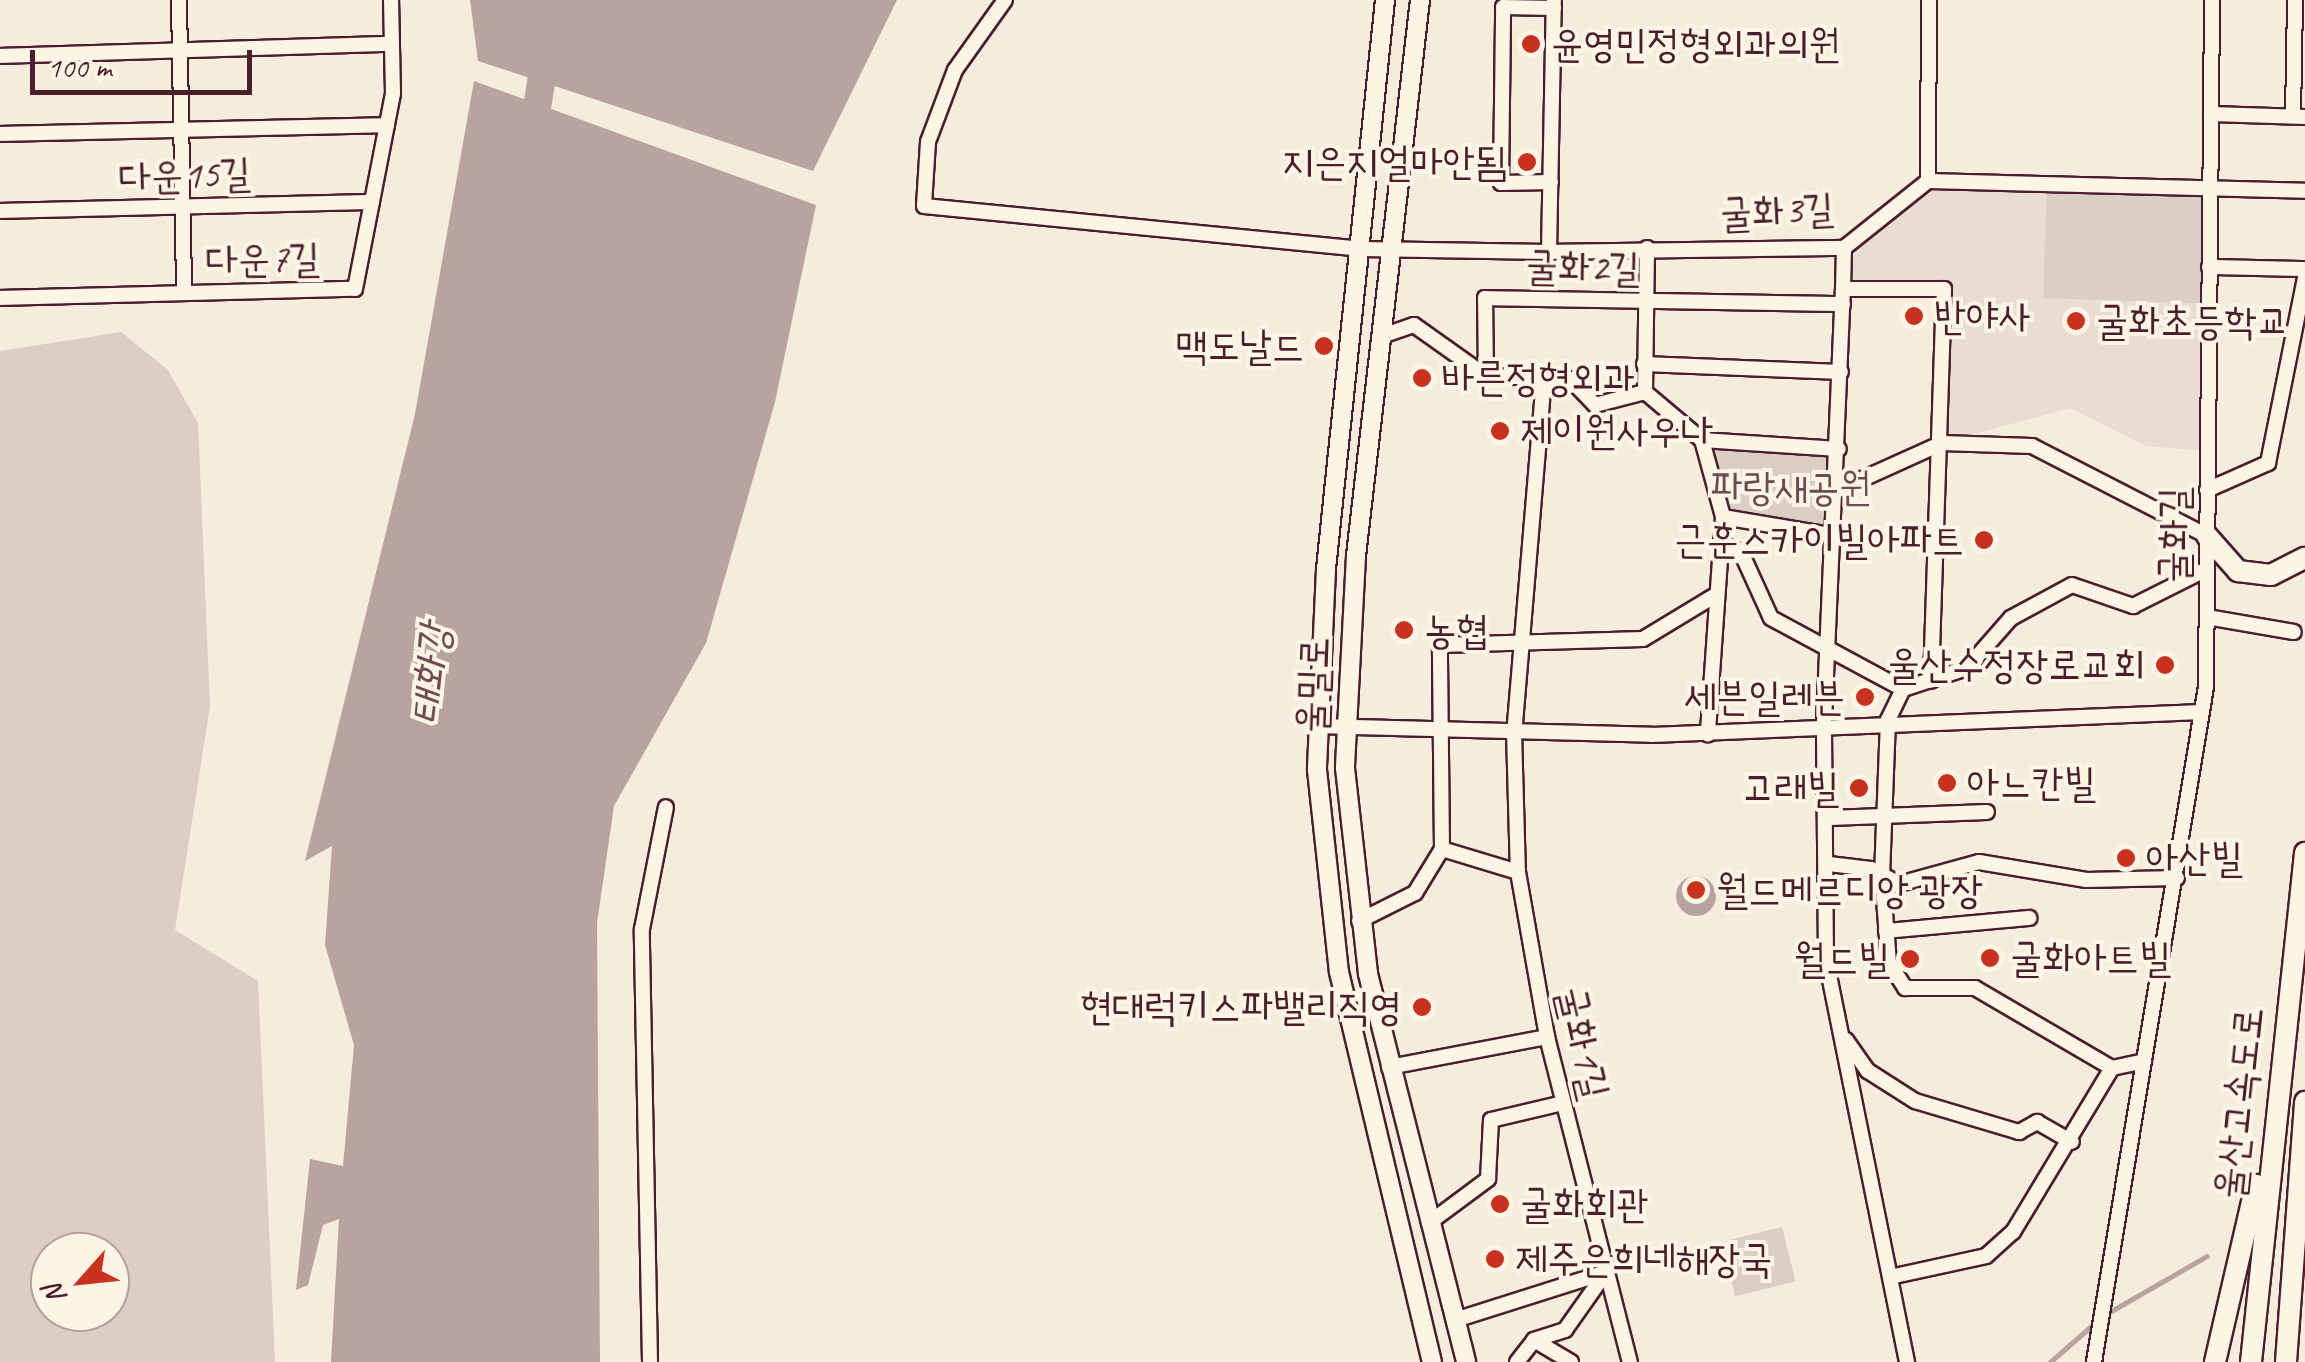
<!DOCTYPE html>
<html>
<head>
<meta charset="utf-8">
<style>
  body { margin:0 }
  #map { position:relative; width:2305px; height:1362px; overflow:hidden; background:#f5ecde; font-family:Caveat,"Poor Story",sans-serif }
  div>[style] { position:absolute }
  .built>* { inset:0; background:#e8ddd0 }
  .green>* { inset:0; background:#dbcec4; transform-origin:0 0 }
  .water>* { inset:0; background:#b8a39e }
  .round { border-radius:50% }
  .stream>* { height:5px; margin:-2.5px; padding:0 2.5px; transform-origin:2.5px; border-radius:2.5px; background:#b8a39e }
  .river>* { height:28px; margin:-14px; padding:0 14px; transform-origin:14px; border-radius:14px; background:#b8a39e }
  .roads { filter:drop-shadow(2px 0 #4a1f2b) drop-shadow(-2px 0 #4a1f2b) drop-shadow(0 2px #4a1f2b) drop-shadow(0 -2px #4a1f2b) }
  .minor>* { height:14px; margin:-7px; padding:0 7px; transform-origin:7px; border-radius:7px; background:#fcf5e5 }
  .major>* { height:18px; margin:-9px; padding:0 9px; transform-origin:9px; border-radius:9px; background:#fcf5e5 }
  .highway>* { height:20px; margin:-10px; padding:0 10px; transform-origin:10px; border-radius:10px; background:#fcf5e5 }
  .dots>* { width:28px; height:28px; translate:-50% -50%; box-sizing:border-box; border:5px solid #fcf5e5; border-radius:50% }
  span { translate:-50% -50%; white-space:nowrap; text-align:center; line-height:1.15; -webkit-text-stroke:8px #fcf5e5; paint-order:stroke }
  .poi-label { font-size:40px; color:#4a1f2b }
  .left { translate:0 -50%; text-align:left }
  .right { translate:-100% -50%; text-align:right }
  .street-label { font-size:40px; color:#4a1f2b }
  .park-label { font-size:40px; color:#6e4b51 }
  .water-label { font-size:42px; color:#704d53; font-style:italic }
  .north { position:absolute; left:30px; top:1232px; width:100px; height:100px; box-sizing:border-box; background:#fcf5e5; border:2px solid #b59f9b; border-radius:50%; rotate:243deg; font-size:28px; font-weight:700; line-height:40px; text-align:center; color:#4a1f2b }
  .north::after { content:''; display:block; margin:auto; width:35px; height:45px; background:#c8321e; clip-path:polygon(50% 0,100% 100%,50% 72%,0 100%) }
  .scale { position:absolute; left:30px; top:50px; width:222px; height:45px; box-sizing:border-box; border:5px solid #4a1f2b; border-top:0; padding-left:12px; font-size:30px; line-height:35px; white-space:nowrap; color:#4a1f2b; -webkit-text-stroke:8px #fcf5e5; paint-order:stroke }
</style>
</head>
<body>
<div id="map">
  <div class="built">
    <div style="clip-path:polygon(1928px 181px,2210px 190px,2207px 451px,2146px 446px,2070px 408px,1942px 443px,1944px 289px,1843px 289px,1844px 248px)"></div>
  </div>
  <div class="green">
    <div style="left:2047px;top:185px;width:163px;height:113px;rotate:2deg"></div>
    <div style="clip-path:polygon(evenodd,121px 332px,168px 370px,198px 423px,210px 706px,175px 930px,258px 981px,275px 1362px,0 1362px,0 351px,121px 332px,50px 1252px,110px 1252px,110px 1312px,50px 1312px,50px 1252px)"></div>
    <div style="clip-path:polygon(1702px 440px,1839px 449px,1837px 536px,1723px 517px)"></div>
    <div style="left:1782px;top:1227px;width:56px;height:62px;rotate:76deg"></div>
  </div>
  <div class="water">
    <div style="clip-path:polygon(470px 0,897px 0,813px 171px,478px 61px)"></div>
    <div style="clip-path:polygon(474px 81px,816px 205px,775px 402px,706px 643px,614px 806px,597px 923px,600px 1362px,331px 1362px,339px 1219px,323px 1225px,308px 1285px,296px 1290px,310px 1159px,343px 1166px,354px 1045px,325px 945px,332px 846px,305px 861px,415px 414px)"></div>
    <div class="round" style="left:1676px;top:876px;width:40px;height:40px"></div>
  </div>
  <div class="stream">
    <div style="left:2106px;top:1314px;width:116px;rotate:-29.9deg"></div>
    <div style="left:2050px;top:1362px;width:62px;rotate:-41.1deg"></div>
  </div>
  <div class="river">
    <div style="left:532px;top:140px;width:142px;rotate:-81.1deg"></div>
  </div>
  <div class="roads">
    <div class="minor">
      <div style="left:179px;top:0;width:293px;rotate:89deg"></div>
      <div style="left:1005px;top:0;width:86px;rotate:125.5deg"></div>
      <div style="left:955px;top:70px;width:77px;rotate:110.6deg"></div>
      <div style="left:928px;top:142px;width:64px;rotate:93.6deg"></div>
      <div style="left:924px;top:206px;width:438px;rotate:5.6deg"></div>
      <div style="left:1360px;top:249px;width:189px;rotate:0.9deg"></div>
      <div style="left:1549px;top:252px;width:295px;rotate:-0.8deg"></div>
      <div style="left:1844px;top:248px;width:107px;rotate:-38.6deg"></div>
      <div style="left:1928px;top:181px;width:377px;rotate:1.5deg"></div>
      <div style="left:0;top:56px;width:392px;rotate:-1.8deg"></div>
      <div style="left:2211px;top:114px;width:94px;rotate:1.8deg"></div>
      <div style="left:2293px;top:116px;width:116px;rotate:-89deg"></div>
      <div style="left:0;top:134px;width:387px;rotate:-1.3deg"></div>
      <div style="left:1928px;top:181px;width:181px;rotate:-89.7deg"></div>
      <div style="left:1551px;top:182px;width:50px;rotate:178.9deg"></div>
      <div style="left:1501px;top:183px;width:176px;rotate:-89.3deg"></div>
      <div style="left:1503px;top:7px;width:51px;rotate:1.1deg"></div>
      <div style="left:0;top:211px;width:372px;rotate:-1.4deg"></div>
      <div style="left:1549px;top:252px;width:251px;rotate:-88.9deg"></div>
      <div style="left:2209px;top:267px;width:96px;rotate:1.2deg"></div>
      <div style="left:1843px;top:289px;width:41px;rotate:-88.6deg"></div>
      <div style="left:0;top:298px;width:355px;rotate:-1.5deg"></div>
      <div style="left:355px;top:289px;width:199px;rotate:-79deg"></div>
      <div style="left:393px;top:94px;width:94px;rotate:-91.2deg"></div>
      <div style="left:1379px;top:337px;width:37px;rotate:-19deg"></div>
      <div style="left:1414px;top:325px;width:88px;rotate:35.3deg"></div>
      <div style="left:1486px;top:376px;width:84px;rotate:2deg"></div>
      <div style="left:1570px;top:379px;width:36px;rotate:46deg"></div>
      <div style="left:1595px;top:405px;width:52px;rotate:-14.6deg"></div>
      <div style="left:1645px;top:392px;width:75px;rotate:40.1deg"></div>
      <div style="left:1702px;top:440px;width:137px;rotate:3.8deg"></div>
      <div style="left:1644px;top:364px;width:197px;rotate:2.3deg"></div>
      <div style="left:1486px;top:376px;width:78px;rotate:-90.7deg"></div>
      <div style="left:1485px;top:298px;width:358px;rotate:1deg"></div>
      <div style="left:1544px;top:378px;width:355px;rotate:94.8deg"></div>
      <div style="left:1514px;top:732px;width:140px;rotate:88.4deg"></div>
      <div style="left:1518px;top:872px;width:168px;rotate:80deg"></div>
      <div style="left:1547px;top:1037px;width:335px;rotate:75.7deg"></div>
      <div style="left:1645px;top:392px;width:144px;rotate:-89.2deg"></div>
      <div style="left:1702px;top:440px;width:80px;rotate:74.7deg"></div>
      <div style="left:1723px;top:517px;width:218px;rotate:94deg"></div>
      <div style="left:1838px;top:490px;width:114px;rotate:-24.3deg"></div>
      <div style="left:1942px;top:443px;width:90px;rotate:1.9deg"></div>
      <div style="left:2032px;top:446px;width:197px;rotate:27.2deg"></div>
      <div style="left:2207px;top:490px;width:67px;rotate:-23.9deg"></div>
      <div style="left:2268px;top:463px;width:189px;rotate:-78.7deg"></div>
      <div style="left:1723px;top:517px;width:116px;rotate:9.5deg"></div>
      <div style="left:1721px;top:544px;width:22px;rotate:22deg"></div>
      <div style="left:1741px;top:552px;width:72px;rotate:65.6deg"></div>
      <div style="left:1771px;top:618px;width:150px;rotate:28.3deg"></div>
      <div style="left:1903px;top:689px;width:67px;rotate:-18.2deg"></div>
      <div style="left:1967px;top:668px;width:67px;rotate:-48.7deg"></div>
      <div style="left:2011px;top:618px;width:69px;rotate:-28.4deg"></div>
      <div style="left:2072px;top:585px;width:65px;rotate:19deg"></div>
      <div style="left:2133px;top:606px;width:83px;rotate:-26.6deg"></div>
      <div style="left:2207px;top:617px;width:88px;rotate:9.8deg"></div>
      <div style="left:1903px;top:689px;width:34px;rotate:116deg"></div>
      <div style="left:1888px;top:720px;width:154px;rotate:92.2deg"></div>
      <div style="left:1882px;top:874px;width:89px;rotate:85.5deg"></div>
      <div style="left:1889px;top:963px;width:30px;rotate:57deg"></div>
      <div style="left:1905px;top:988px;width:70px"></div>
      <div style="left:1975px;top:988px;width:159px;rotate:30.3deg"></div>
      <div style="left:2112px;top:1068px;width:33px;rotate:-12deg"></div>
      <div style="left:1316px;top:726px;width:336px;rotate:1.5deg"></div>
      <div style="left:1652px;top:735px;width:550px;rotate:-2.39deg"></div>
      <div style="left:1830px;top:818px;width:157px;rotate:-2.2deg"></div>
      <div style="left:1829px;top:864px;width:42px;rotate:6.8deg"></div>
      <div style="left:1871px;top:869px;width:32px;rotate:28deg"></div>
      <div style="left:1899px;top:884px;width:83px;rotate:-15.4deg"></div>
      <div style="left:1979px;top:862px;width:109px;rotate:9.5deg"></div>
      <div style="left:2086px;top:880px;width:91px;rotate:-1.3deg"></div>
      <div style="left:1518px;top:872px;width:79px;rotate:-163.2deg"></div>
      <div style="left:1442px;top:849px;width:204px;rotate:-90.6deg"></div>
      <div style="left:1440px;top:645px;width:203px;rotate:-1.7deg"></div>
      <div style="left:1643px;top:639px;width:83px;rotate:-31.2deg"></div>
      <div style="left:1359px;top:921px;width:63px;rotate:-26.6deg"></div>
      <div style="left:1415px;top:893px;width:52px;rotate:-58.5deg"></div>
      <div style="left:1886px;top:931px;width:144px;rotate:-5.2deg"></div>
      <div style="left:1846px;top:1040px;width:38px;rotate:55deg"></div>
      <div style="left:1868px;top:1071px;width:56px;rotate:32.6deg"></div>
      <div style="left:1915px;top:1101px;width:109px;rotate:16.6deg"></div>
      <div style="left:2019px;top:1132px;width:21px;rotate:-29deg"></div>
      <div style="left:2037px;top:1122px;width:40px;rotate:29.7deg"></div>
      <div style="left:1389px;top:1067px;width:161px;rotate:-10.8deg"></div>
      <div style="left:1429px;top:1223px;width:74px;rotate:-36.7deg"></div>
      <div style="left:1488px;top:1179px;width:59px;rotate:-87.1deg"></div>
      <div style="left:1491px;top:1120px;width:74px;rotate:-13.3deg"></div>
      <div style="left:1890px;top:1277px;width:98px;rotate:-12.3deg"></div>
      <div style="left:1986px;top:1256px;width:36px;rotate:-42deg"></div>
      <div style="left:2013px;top:1232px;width:192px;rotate:-58.9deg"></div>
      <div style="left:1455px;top:1320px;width:158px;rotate:-17.6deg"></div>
      <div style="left:1534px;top:1340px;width:43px;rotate:30.7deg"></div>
      <div style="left:650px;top:1362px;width:433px;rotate:-91.1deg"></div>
      <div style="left:642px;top:929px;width:124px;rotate:-78.9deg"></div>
      <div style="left:1517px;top:1362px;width:28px;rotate:-52deg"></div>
      <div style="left:1534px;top:1340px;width:33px;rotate:-18deg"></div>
      <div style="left:1565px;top:1330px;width:71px;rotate:-54.7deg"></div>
      <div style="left:1907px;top:1362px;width:410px;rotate:-101.4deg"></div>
      <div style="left:1826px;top:960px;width:238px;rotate:-90.5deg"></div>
      <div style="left:1824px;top:722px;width:433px;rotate:-87.5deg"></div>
      <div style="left:1843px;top:289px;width:101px"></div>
      <div style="left:1944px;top:289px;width:392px;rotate:91.9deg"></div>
      <div style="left:2094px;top:1362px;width:684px;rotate:-80.58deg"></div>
      <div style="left:2206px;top:687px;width:687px;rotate:-89.5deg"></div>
    </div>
    <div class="major">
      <div style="left:1385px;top:0;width:572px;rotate:95.92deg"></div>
      <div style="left:1326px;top:569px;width:201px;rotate:92.6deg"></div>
      <div style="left:1317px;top:770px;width:203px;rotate:83.8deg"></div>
      <div style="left:1339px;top:972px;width:401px;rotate:76.6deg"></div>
      <div style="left:1420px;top:0;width:560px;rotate:96.57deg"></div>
      <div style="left:1356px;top:556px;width:212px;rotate:93deg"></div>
      <div style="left:1345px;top:768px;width:207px;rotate:83.6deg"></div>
      <div style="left:1368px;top:974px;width:400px;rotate:75.8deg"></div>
    </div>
    <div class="highway">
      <div style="left:2207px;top:536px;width:47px;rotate:48.5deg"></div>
      <div style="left:2238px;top:571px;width:33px;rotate:7deg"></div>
      <div style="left:2271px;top:575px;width:38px;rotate:-27deg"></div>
      <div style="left:2215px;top:1362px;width:182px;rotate:-77deg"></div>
      <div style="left:2251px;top:1362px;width:512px;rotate:-83.94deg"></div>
      <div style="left:2286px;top:1362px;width:261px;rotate:-85.8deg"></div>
    </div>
  </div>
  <div class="dots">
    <div style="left:1531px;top:44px;background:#c8321e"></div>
    <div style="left:1527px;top:162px;background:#c8321e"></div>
    <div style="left:1914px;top:316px;background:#c8321e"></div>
    <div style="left:2076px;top:321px;background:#c8321e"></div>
    <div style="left:1324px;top:346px;background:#c8321e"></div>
    <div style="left:1422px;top:378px;background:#c8321e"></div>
    <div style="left:1500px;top:431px;background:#c8321e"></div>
    <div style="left:1984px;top:540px;background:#c8321e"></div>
    <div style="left:1404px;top:630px;background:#c8321e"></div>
    <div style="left:2165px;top:665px;background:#c8321e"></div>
    <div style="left:1865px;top:697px;background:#c8321e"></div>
    <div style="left:1947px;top:783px;background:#c8321e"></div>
    <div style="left:1859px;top:788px;background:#c8321e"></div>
    <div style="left:2126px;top:858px;background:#c8321e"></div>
    <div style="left:1696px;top:890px;background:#c8321e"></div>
    <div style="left:1990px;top:958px;background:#c8321e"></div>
    <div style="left:1910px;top:959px;background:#c8321e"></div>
    <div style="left:1422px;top:1007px;background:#c8321e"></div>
    <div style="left:1500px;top:1204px;background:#c8321e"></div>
    <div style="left:1495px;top:1259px;background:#c8321e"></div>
  </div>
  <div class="poi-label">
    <span class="left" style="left:1551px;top:44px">윤영민정형외과의원</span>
    <span class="right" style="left:1507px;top:162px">지은지얼마안됨</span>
    <span class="left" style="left:1934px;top:316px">반야사</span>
    <span class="left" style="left:2096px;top:321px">굴화초등학교</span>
    <span class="right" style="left:1304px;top:346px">맥도날드</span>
    <span class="left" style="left:1442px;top:378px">바른정형외과</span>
    <span class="left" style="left:1520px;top:431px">제이원사우나</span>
    <span class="right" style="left:1964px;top:540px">근훈스카이빌아파트</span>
    <span class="left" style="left:1424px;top:630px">농협</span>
    <span class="right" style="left:2145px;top:665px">울산수정장로교회</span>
    <span class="right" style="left:1845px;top:697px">세븐일레븐</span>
    <span class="left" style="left:1967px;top:783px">아느칸빌</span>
    <span class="right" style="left:1839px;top:788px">고래빌</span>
    <span class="left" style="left:2146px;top:858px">아산빌</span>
    <span class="left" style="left:1716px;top:890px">월드메르디앙 광장</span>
    <span class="left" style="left:2010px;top:958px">굴화아트빌</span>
    <span class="right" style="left:1890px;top:959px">월드빌</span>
    <span class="right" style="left:1402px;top:1007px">현대럭키스파밸리직영</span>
    <span class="left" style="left:1520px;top:1204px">굴화회관</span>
    <span class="left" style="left:1515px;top:1259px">제주은희네해장국</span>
  </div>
  <div class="street-label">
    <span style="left:185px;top:175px;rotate:-2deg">다운15길</span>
    <span style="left:1777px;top:211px;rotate:-3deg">굴화3길</span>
    <span style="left:263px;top:259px;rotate:-1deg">다운7길</span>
    <span style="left:1583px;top:267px;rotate:1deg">굴화2길</span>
    <span style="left:2174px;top:535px;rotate:-90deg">굴화길</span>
    <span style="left:1313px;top:685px;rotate:-88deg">울밀로</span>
    <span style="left:1583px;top:1043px;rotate:77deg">굴화1길</span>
    <span style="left:2239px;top:1103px;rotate:-84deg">울산고속도로</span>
  </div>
  <div class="park-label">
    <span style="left:1791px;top:487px">파랑새공원</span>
  </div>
  <div class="water-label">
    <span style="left:431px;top:674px;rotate:-84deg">태화강</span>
  </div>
  <div class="north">N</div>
  <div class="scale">100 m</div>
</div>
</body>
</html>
